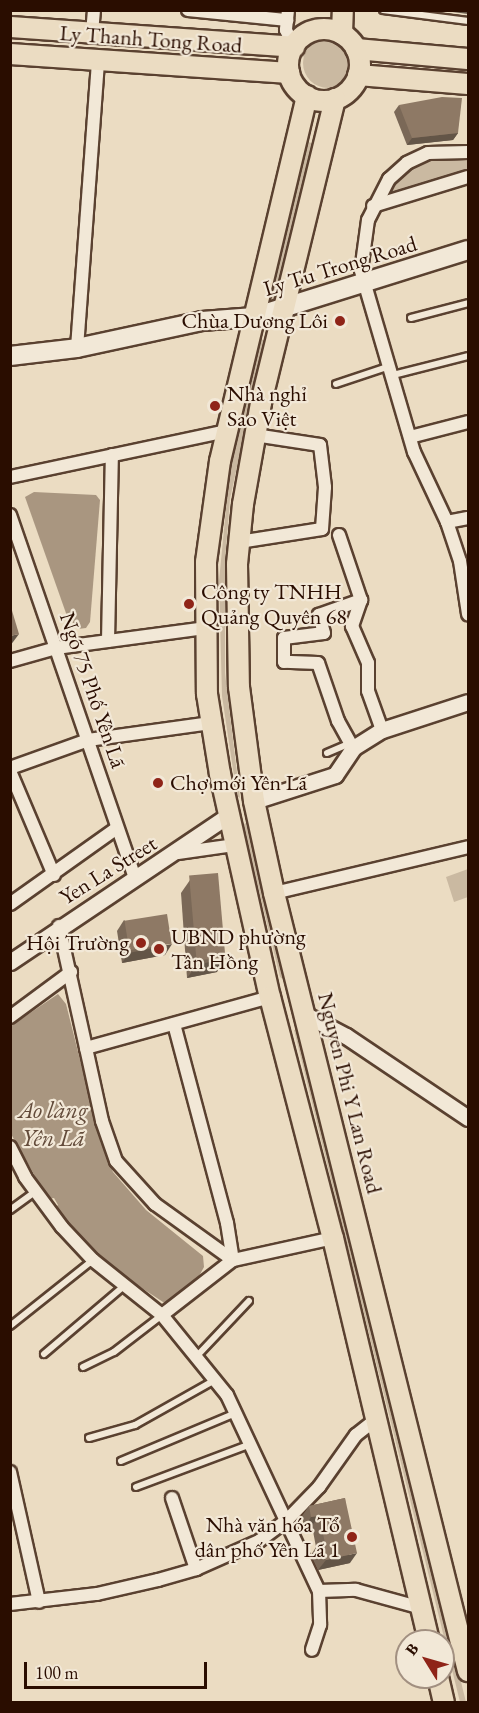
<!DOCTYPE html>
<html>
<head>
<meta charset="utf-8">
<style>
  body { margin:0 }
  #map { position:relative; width:479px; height:1713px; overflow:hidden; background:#ebdcc2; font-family:"EB Garamond",serif }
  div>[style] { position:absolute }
  .green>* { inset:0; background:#cab9a1 }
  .round { border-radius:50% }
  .water>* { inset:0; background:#a99680 }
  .roads { filter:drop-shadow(2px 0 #5a4130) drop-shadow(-2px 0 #5a4130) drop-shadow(0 2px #5a4130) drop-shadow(0 -2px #5a4130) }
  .service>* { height:6px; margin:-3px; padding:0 3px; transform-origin:3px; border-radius:3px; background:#f2e8d7 }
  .minor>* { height:12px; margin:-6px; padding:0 6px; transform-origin:6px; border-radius:6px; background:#f2e8d7 }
  .tertiary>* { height:15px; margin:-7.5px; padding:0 7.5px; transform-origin:7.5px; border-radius:7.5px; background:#f2e8d7 }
  .secondary>* { height:18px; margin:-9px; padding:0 9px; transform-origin:9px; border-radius:9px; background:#f2e8d7 }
  .primary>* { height:20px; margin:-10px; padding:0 10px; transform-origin:10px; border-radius:10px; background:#ebdcc2 }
  .primary>.ring { margin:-10px; padding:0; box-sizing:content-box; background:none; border:20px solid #ebdcc2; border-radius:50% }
  .wall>* { inset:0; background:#7a6857 }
  .shaded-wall>* { inset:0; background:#635547 }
  .building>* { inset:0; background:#8e7965; transform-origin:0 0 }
  .dots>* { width:16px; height:16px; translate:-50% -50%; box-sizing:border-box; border:3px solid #f2e8d7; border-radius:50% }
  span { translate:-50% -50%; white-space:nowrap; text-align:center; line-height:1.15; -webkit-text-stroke:4.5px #f2e8d7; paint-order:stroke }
  .street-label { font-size:22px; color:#2a0d00 }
  .poi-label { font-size:22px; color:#2a0d00 }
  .right { translate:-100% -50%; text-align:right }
  .left { translate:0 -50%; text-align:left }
  .water-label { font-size:24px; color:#634b3a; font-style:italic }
  .frame { position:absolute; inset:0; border:12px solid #2a0d00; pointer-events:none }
  .north { position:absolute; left:395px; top:1629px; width:60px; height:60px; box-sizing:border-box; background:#f2e8d7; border:2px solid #a29081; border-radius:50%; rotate:307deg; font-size:16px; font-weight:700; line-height:24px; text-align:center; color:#2a0d00 }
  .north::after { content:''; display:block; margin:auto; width:21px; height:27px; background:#8f2418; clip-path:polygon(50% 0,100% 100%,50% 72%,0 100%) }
  .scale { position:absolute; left:24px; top:1662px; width:183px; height:27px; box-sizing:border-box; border:3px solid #2a0d00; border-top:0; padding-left:8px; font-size:18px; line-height:21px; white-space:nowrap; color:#2a0d00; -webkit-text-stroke:4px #f2e8d7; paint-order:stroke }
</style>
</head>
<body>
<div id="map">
  <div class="green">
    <div class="round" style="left:303px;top:38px;width:50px;height:50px"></div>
    <div style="clip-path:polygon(307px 142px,312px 143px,273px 306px,267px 305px)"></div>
    <div style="clip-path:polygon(458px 156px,468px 158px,468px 173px,386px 196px,397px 175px,426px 160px)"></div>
    <div style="clip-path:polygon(260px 338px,264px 341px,230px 499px,225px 561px,225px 673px,240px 798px,237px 796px,222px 696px,219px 581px,230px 468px)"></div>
    <div style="clip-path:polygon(246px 823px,286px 978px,284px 980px,280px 977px,243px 825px)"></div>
    <div style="clip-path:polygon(468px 869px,468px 897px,454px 902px,446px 877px)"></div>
    <div style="clip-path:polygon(294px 1030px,299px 1030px,302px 1040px,466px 1702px,460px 1702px)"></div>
  </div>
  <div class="water">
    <div style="clip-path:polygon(34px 492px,96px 495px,100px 500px,90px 622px,86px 628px,78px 629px,67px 616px,25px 497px)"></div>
    <div style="clip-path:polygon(58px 994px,66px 1004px,101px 1143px,113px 1172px,146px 1210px,203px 1256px,204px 1267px,198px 1278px,180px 1297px,166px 1304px,113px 1269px,71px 1228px,54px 1209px,58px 1205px,54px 1198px,48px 1199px,11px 1134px,11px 1026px)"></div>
  </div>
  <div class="roads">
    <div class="service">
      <div style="left:383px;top:10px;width:86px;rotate:7.4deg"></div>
      <div style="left:411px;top:318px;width:59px;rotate:-14.7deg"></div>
      <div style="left:393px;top:375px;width:77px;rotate:-14.2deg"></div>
      <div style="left:336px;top:384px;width:57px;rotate:-18.4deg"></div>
      <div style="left:327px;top:753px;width:25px;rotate:-23deg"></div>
      <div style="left:10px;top:1210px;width:31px;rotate:-36deg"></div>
      <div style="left:10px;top:1326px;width:106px;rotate:-38.5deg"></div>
      <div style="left:44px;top:1354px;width:105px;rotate:-40.4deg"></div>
      <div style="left:196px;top:1357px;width:77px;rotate:-46.6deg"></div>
      <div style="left:83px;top:1367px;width:34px;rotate:-26deg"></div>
      <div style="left:114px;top:1352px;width:61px;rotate:-37.6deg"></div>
      <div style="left:89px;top:1438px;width:48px;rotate:-15.8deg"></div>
      <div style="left:135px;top:1425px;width:92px;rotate:-29.4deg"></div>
      <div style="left:121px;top:1461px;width:125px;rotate:-22.7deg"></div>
      <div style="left:136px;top:1487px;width:123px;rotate:-20.5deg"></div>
    </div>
    <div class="minor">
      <div style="left:188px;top:10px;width:100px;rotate:5.8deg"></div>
      <div style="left:288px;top:10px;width:20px;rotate:96deg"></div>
      <div style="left:286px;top:30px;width:19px;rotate:65deg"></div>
      <div style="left:92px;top:33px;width:23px;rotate:-85deg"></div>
      <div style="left:468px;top:152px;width:40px;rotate:178.6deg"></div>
      <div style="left:428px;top:153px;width:23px;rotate:155deg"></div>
      <div style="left:407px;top:163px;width:24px;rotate:138deg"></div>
      <div style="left:389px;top:179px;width:46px;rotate:117.1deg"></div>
      <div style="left:368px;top:220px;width:51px;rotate:97.8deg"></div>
      <div style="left:361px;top:271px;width:189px;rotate:73.7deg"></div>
      <div style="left:414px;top:452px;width:77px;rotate:64.8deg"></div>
      <div style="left:447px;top:522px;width:41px;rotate:71.6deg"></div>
      <div style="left:460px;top:561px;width:54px;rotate:81.4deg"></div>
      <div style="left:373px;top:206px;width:99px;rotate:-17deg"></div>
      <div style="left:77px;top:348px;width:290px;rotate:-85.8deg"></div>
      <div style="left:410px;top:437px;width:60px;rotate:-14.5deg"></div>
      <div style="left:10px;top:477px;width:221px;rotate:-12deg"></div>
      <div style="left:10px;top:515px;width:385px;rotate:71deg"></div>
      <div style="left:447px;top:522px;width:21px;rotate:-11deg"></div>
      <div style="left:339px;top:535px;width:69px;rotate:71.3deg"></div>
      <div style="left:361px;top:600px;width:28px;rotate:109deg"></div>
      <div style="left:352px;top:626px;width:40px;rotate:66.6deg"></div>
      <div style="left:368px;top:663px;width:28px;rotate:90deg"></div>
      <div style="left:368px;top:691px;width:41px;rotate:70.3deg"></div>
      <div style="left:239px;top:542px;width:84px;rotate:-8.9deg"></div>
      <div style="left:322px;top:529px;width:42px;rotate:-85.9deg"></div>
      <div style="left:325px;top:487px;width:42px;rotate:-96.8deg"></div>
      <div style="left:320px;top:445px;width:66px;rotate:-171.3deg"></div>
      <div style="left:108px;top:641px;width:186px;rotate:-88.8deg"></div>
      <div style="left:10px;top:661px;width:48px;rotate:-15.8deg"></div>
      <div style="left:56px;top:648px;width:150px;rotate:-7.6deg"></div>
      <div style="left:353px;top:748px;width:31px;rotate:-119deg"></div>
      <div style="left:338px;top:721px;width:61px;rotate:-109deg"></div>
      <div style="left:318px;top:663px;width:34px;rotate:-178deg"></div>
      <div style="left:284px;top:662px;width:24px;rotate:-90deg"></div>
      <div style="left:284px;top:638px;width:40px;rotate:-7.1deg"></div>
      <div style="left:324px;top:633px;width:19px;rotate:-106deg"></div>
      <div style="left:319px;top:615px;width:45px;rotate:-19.7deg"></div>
      <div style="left:10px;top:768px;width:83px;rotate:-19.7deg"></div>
      <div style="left:88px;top:740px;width:124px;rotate:-7.9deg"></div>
      <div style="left:10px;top:771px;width:113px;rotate:67.1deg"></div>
      <div style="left:178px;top:853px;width:58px;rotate:-8deg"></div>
      <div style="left:274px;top:893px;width:199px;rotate:-13.3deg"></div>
      <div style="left:10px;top:904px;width:131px;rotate:-35.4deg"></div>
      <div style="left:59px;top:926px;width:125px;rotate:77.5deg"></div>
      <div style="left:86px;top:1048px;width:191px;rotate:-15.5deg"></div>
      <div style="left:10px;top:1017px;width:76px;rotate:-36.4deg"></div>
      <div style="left:174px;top:1024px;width:206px;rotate:75.1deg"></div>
      <div style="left:227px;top:1223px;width:37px;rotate:81deg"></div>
      <div style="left:86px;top:1048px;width:75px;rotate:77.6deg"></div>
      <div style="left:102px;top:1121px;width:42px;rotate:70.7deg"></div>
      <div style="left:116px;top:1161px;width:58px;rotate:47.8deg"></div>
      <div style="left:155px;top:1204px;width:96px;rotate:35.7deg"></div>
      <div style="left:10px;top:1147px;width:34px;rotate:63deg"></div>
      <div style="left:25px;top:1177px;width:62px;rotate:53.5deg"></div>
      <div style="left:62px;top:1227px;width:45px;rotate:46.8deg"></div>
      <div style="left:93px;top:1260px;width:88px;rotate:38.6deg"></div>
      <div style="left:162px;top:1315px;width:103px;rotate:50.9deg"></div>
      <div style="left:227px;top:1395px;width:217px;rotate:64.9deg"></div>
      <div style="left:319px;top:1591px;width:34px;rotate:88deg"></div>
      <div style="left:320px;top:1625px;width:26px;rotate:108deg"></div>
      <div style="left:162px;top:1315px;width:90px;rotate:-37.8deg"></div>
      <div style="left:233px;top:1260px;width:102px;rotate:-12.4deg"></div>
      <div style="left:10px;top:1472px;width:133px;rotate:77.4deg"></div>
      <div style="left:172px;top:1498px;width:75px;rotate:71.3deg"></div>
      <div style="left:319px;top:1591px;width:37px;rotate:-2deg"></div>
      <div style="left:356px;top:1590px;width:68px;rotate:15.3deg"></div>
      <div style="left:10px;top:1604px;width:88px;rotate:-6.6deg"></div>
      <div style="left:97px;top:1594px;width:63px;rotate:-12.9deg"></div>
      <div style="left:158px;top:1580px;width:40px;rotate:-16deg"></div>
      <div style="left:196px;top:1569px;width:69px;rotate:-24deg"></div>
      <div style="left:259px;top:1541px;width:36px;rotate:-37deg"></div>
      <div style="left:288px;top:1519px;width:45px;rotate:-45.9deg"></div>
      <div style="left:319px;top:1487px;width:64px;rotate:-54.6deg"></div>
      <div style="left:356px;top:1435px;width:23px;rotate:-38deg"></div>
    </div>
    <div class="tertiary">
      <div style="left:254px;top:801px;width:85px;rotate:-17.8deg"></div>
      <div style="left:335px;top:775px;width:32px;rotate:-56deg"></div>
      <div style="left:353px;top:748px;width:34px;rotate:-32deg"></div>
      <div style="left:382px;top:730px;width:90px;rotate:-18deg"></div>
      <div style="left:10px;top:962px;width:264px;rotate:-33.9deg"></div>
      <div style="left:306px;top:1015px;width:45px;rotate:27.7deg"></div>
      <div style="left:346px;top:1036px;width:147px;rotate:33.9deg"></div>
    </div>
    <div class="secondary">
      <div style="left:10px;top:356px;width:67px;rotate:-6.8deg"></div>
      <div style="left:77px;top:348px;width:128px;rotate:-12.2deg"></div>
      <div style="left:202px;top:321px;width:52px;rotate:-4.4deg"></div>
      <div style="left:254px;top:317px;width:224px;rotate:-17.4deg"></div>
    </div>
    <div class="primary">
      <div style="left:10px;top:27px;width:285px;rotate:4deg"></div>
      <div class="ring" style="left:288px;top:29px;width:52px;height:52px"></div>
      <div style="left:342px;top:34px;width:24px;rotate:-88deg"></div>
      <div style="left:356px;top:49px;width:112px;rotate:5.1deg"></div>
      <div style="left:10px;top:54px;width:280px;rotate:3.9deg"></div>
      <div style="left:358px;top:75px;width:110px;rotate:4.7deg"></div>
      <div style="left:307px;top:96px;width:375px;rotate:103.4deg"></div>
      <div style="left:220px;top:461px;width:102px;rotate:97.9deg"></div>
      <div style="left:206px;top:562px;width:132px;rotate:89.6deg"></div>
      <div style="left:207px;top:694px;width:81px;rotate:80.8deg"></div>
      <div style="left:220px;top:774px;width:229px;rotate:77.4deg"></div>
      <div style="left:270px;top:997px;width:249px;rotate:75.4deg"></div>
      <div style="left:333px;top:1238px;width:414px;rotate:76.6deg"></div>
      <div style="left:335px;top:99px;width:313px;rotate:103.7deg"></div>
      <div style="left:261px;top:403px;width:103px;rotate:100.1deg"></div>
      <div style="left:243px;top:504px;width:60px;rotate:95.7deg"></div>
      <div style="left:237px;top:564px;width:123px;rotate:89.1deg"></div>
      <div style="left:239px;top:687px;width:115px;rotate:82.5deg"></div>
      <div style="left:254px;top:801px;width:94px;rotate:77.7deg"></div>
      <div style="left:274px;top:893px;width:802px;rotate:76deg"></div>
      <div style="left:438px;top:1677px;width:26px;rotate:77deg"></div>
    </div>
  </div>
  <div class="wall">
    <div style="clip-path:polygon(399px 105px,458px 133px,453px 140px,407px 145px,394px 112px)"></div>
    <div style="clip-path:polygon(190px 880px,217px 972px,187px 978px,181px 893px)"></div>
    <div style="clip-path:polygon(124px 920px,165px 955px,122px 963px,117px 931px)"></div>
    <div style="clip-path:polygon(345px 1498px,350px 1563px,318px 1570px,311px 1555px,316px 1547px,312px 1526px,304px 1528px,302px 1516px,309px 1506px)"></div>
  </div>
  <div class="shaded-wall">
    <div style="clip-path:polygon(437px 10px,468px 10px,468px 14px)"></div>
    <div style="clip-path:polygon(458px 133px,453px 140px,407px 145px,412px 138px)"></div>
    <div style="clip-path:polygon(19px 634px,10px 646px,10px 636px)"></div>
    <div style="clip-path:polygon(172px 944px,165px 955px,122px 963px,129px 953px)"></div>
    <div style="clip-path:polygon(226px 958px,217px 972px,187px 978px,197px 965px)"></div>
    <div style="clip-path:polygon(319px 1516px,312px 1526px,304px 1528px,311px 1517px)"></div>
    <div style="clip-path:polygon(357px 1553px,350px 1563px,318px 1570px,326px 1560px)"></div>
  </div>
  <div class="building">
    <div style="clip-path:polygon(442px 97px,462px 98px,458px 133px,412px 138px,399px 105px)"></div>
    <div style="clip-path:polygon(10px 604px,19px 634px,10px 636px)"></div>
    <div style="left:218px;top:873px;width:85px;height:29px;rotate:85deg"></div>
    <div style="left:167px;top:914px;width:30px;height:43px;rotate:81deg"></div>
    <div style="clip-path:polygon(345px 1498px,357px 1553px,326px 1560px,318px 1544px,325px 1543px,319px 1516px,311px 1517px,309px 1506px)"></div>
  </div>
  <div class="dots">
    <div style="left:340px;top:321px;background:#8f2418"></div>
    <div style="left:215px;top:406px;background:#8f2418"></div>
    <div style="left:189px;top:604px;background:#8f2418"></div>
    <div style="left:158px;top:783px;background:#8f2418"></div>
    <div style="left:141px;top:943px;background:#8f2418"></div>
    <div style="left:159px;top:949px;background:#8f2418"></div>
    <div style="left:352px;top:1537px;background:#8f2418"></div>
  </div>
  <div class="street-label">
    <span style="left:151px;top:39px;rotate:4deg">Ly Thanh Tong Road</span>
    <span style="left:340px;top:266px;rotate:-17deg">Ly Tu Trong Road</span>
    <span style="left:93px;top:690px;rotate:71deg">Ngõ 75 Phố Yên Lã</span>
    <span style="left:108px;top:870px;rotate:-32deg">Yen La Street</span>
    <span style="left:350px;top:1093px;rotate:76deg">Nguyen Phi Y Lan Road</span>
  </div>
  <div class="poi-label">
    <span class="right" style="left:328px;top:321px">Chùa Dương Lôi</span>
    <span class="left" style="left:227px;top:406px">Nhà nghỉ<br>Sao Việt</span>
    <span class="left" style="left:201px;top:604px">Công ty TNHH<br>Quảng Quyên 68</span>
    <span class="left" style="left:170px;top:783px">Chợ mới Yên Lã</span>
    <span class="left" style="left:171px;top:949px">UBND phường<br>Tân Hồng</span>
    <span class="right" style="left:129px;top:943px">Hội Trường</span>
    <span class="right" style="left:340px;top:1537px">Nhà văn hóa Tổ<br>dân phố Yên Lã 1</span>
  </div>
  <div class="water-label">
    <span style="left:53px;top:1124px">Ao làng<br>Yên Lã</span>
  </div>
  <div class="frame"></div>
  <div class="north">B</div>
  <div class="scale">100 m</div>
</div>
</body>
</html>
